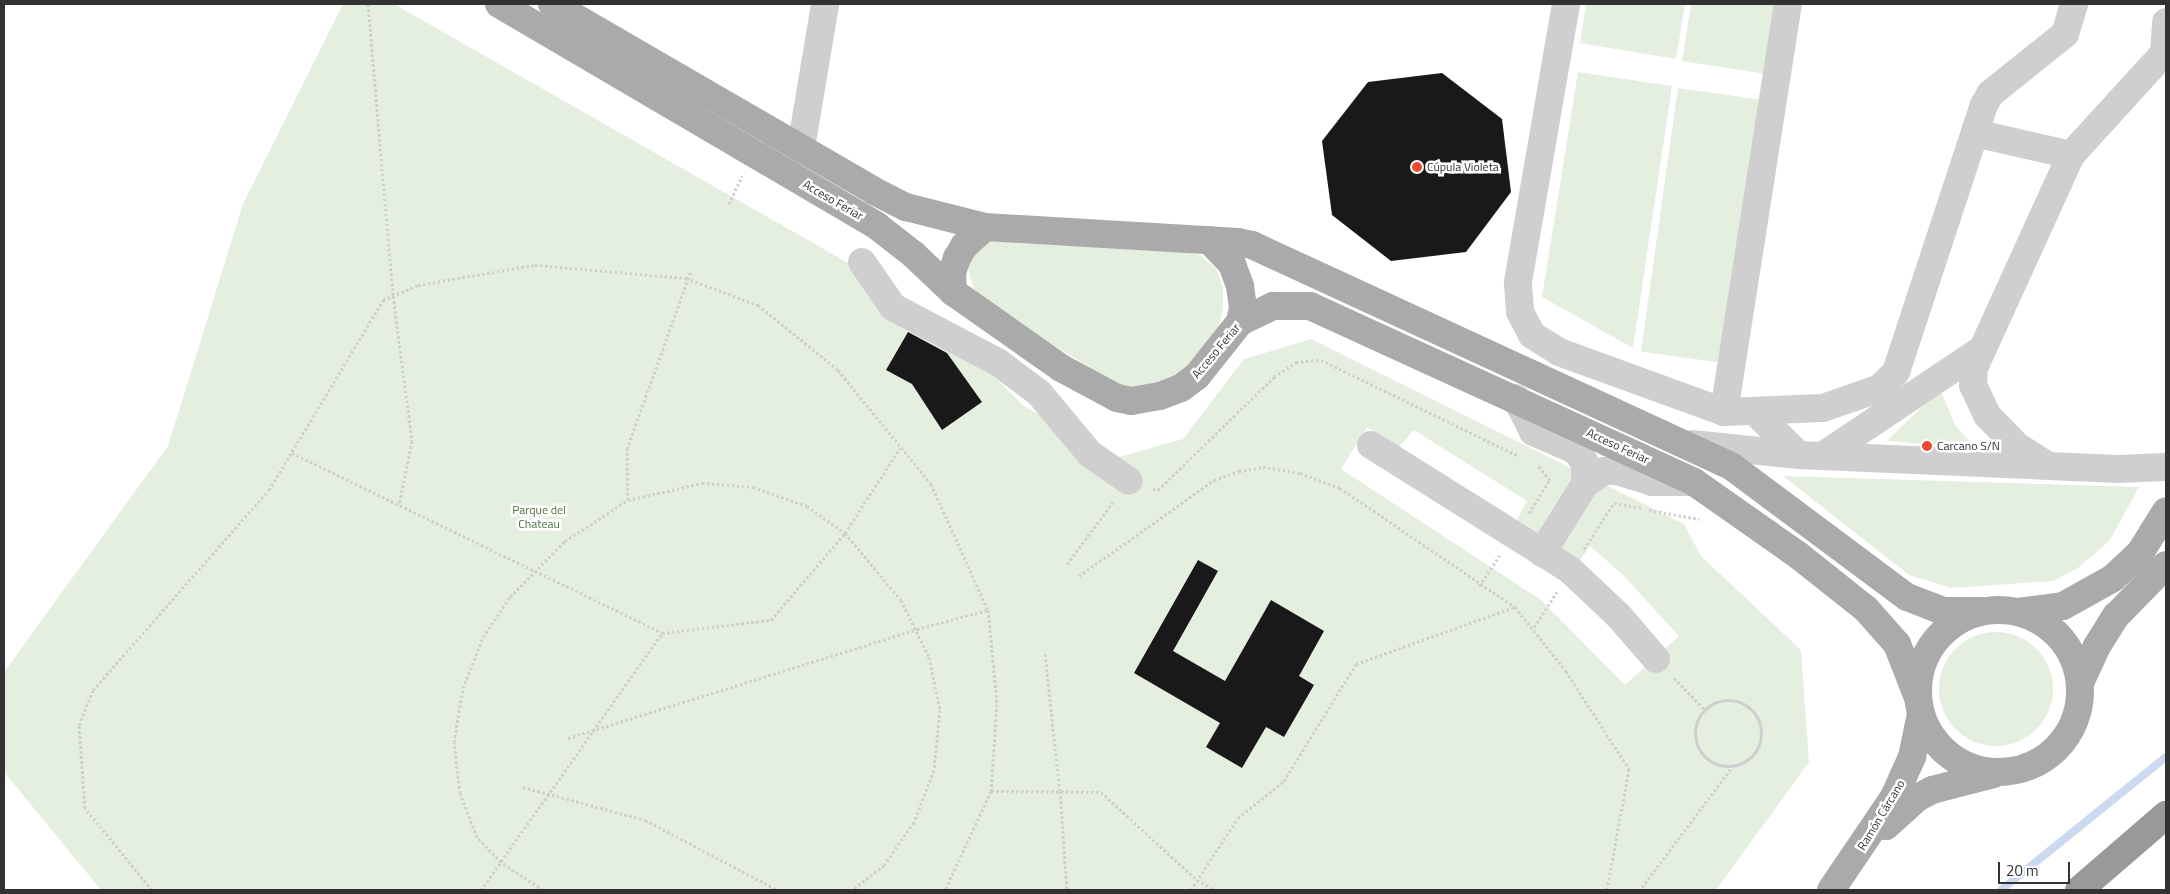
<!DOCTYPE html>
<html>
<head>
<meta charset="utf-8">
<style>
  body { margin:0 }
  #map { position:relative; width:2170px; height:894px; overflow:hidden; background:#fff; font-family:"Titillium Web",sans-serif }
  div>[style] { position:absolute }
  .green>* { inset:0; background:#e5efe0; transform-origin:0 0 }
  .round { border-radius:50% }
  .stream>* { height:8px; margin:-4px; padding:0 4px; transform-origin:4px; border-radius:4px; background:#ccdaef }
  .building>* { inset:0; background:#191919 }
  .path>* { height:3px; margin-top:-1.5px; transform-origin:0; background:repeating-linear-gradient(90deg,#cfcfcf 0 2.5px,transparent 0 5px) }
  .path>.ring { margin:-1.5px; padding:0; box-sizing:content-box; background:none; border:3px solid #cfcfcf; border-radius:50% }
  .minor>* { height:28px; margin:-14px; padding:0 14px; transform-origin:14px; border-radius:14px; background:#cfcfcf }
  .major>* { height:28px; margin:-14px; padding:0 14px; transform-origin:14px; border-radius:14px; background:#aaa }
  .major>.ring { margin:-14px; padding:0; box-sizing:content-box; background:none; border:28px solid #aaa; border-radius:50% }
  .highway>* { height:28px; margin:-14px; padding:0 14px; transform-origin:14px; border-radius:14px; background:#999 }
  .dots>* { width:14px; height:14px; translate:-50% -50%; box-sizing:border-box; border:2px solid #fff; border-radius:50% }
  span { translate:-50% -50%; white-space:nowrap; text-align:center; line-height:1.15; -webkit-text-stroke:5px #fff; paint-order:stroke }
  .poi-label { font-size:12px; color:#323232 }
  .left { translate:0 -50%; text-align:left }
  .street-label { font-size:12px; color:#323232 }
  .park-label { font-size:12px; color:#4a703c }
  .frame { position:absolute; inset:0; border:5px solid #323232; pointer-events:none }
  .scale { position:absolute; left:1998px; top:862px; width:72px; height:22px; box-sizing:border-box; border:2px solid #323232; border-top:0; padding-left:6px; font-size:15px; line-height:18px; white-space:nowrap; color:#323232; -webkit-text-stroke:4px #fff; paint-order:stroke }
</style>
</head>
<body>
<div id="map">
  <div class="green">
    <div style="clip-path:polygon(evenodd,343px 4px,394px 4px,864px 272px,978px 361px,1024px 406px,1115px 458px,1183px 439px,1244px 359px,1311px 339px,1684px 524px,1701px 556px,1801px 650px,1809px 762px,1716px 890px,101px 890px,4px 772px,4px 672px,168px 446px,243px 204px,343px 4px,1367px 427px,1399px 447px,1414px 430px,1527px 501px,1517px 520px,1578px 563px,1590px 546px,1622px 574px,1679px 636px,1625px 685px,1541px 600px,1341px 469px,1367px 427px)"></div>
    <div style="clip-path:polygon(1586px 4px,1685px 4px,1676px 59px,1580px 43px)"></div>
    <div style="clip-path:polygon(1691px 4px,1790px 4px,1779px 76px,1682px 61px)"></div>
    <div style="clip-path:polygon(1578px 72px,1672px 86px,1633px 348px,1542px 297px)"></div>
    <div style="left:1678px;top:88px;width:95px;height:266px;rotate:8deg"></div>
    <div style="clip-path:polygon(990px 241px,1161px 247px,1200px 255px,1216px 268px,1223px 288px,1223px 308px,1217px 337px,1176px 380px,1144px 391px,1123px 388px,982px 301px,973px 287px,968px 269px,973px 253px)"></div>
    <div style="clip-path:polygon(1940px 389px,1955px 425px,1975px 448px,1887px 441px)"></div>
    <div style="clip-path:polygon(1783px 476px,2139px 487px,2110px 540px,2078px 568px,2053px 581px,1951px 588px,1909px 575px)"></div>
    <div class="round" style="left:1939px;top:632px;width:114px;height:114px"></div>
  </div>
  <div class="stream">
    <div style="left:2001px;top:890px;width:212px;rotate:-38.9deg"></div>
  </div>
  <div class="building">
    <div style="clip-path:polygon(1442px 73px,1502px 119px,1511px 192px,1466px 252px,1391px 261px,1332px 215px,1322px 141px,1368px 82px)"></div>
    <div style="clip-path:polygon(908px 332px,947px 353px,982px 402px,942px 430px,912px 384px,886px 370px)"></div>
    <div style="clip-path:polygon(1198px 560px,1218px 571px,1173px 651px,1225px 681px,1271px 600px,1324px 631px,1299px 676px,1314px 685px,1284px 737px,1266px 727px,1242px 768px,1206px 747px,1220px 723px,1134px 673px)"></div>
  </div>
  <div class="path">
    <div style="left:368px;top:4px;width:293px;rotate:85.1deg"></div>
    <div style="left:393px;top:296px;width:146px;rotate:82.5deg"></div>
    <div style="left:412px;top:441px;width:65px;rotate:101.5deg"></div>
    <div style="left:729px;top:204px;width:31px;rotate:-65deg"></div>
    <div style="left:292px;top:453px;width:411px;rotate:25.9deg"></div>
    <div style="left:662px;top:633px;width:110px;rotate:-6.8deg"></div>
    <div style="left:771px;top:620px;width:114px;rotate:-49.6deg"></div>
    <div style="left:845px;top:533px;width:101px;rotate:-57.1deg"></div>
    <div style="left:1153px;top:489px;width:5px;rotate:11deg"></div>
    <div style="left:1158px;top:490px;width:162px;rotate:-44.2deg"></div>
    <div style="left:1274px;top:377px;width:27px;rotate:-34deg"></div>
    <div style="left:1296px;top:362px;width:25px;rotate:-5deg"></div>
    <div style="left:1321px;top:360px;width:220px;rotate:25.9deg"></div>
    <div style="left:628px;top:500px;width:51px;rotate:-91.1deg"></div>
    <div style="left:627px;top:449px;width:190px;rotate:-70.3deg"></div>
    <div style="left:1649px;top:510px;width:51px;rotate:10.2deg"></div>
    <div style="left:1529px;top:513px;width:39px;rotate:-58deg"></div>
    <div style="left:1550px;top:480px;width:19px;rotate:-129deg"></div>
    <div style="left:1584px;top:549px;width:55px;rotate:-56.9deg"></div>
    <div style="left:1614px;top:503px;width:29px;rotate:10deg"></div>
    <div style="left:1067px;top:564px;width:77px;rotate:-53.4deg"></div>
    <div style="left:1079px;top:576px;width:166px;rotate:-35.4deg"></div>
    <div style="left:1214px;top:480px;width:27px;rotate:-20deg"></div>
    <div style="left:1239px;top:471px;width:24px;rotate:-9deg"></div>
    <div style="left:1263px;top:467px;width:37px;rotate:9deg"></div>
    <div style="left:1300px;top:473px;width:43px;rotate:20.6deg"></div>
    <div style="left:1340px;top:488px;width:212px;rotate:34.2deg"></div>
    <div style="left:1515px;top:607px;width:82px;rotate:51.4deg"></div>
    <div style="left:1566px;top:671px;width:117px;rotate:57.3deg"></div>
    <div style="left:1629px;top:769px;width:123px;rotate:100.3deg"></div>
    <div style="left:1479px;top:586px;width:37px;rotate:-56deg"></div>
    <div style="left:1534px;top:627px;width:42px;rotate:-56.7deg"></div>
    <div style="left:1045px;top:654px;width:138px;rotate:83.8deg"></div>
    <div style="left:1060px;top:791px;width:99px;rotate:86deg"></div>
    <div style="left:1674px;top:678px;width:43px;rotate:45.9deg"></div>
    <div class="ring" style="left:1695px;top:700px;width:63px;height:63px"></div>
    <div style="left:568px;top:738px;width:366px;rotate:-17.3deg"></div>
    <div style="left:917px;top:629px;width:73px;rotate:-15deg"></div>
    <div style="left:523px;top:787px;width:126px;rotate:15.1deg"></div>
    <div style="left:645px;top:820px;width:150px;rotate:27.8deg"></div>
    <div style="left:991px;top:791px;width:110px;rotate:0.5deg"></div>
    <div style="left:1101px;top:792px;width:130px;rotate:42.5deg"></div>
    <div style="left:1197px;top:880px;width:20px;rotate:30deg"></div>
    <div style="left:1642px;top:887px;width:151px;rotate:-53.1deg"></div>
    <div style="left:152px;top:890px;width:106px;rotate:-129.3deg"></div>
    <div style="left:85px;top:808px;width:83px;rotate:-94.1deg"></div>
    <div style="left:79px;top:725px;width:38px;rotate:-68deg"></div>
    <div style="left:93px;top:690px;width:266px;rotate:-48.7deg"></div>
    <div style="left:269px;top:490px;width:222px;rotate:-59deg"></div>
    <div style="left:383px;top:300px;width:38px;rotate:-23deg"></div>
    <div style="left:418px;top:285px;width:119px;rotate:-9.7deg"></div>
    <div style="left:535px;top:265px;width:152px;rotate:4.9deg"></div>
    <div style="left:686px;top:278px;width:77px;rotate:20.6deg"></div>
    <div style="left:758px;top:305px;width:103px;rotate:39.1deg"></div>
    <div style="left:838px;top:370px;width:147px;rotate:50.8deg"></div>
    <div style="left:931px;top:484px;width:138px;rotate:65.7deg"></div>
    <div style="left:988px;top:610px;width:94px;rotate:84.5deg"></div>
    <div style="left:997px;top:704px;width:87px;rotate:93.9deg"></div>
    <div style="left:991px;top:791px;width:109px;rotate:114.9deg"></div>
    <div style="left:481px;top:890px;width:314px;rotate:-54.8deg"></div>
    <div style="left:543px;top:890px;width:50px;rotate:-146.3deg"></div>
    <div style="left:501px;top:862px;width:35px;rotate:-134deg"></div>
    <div style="left:477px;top:837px;width:47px;rotate:-111.1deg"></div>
    <div style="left:460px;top:793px;width:51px;rotate:-96.7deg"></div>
    <div style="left:454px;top:742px;width:55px;rotate:-80.5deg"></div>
    <div style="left:463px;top:688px;width:55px;rotate:-68.6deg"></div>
    <div style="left:483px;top:637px;width:48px;rotate:-56deg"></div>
    <div style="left:510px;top:597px;width:78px;rotate:-45.5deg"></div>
    <div style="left:565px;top:541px;width:75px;rotate:-33.1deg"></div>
    <div style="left:628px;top:500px;width:76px;rotate:-12.9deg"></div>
    <div style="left:702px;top:483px;width:51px;rotate:4.5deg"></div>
    <div style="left:753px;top:487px;width:57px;rotate:19.4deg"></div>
    <div style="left:807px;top:506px;width:47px;rotate:35.4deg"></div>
    <div style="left:845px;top:533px;width:87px;rotate:50.1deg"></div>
    <div style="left:901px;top:600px;width:64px;rotate:63.8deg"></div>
    <div style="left:929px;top:657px;width:54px;rotate:78.3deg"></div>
    <div style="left:940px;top:710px;width:60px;rotate:95.7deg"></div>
    <div style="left:934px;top:770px;width:56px;rotate:111deg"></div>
    <div style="left:914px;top:822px;width:52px;rotate:124.9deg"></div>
    <div style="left:884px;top:865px;width:41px;rotate:142deg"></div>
    <div style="left:1191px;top:890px;width:86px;rotate:-56.9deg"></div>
    <div style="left:1238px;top:818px;width:59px;rotate:-38.8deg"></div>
    <div style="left:1284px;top:781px;width:137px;rotate:-58.4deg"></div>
    <div style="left:1356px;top:664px;width:168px;rotate:-19.8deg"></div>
  </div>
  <div class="minor">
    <div style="left:1566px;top:4px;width:283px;rotate:99.8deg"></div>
    <div style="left:1518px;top:283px;width:29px;rotate:86deg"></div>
    <div style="left:1520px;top:312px;width:26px;rotate:62deg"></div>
    <div style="left:1532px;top:335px;width:32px;rotate:32deg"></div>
    <div style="left:1559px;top:352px;width:176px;rotate:20deg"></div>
    <div style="left:1724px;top:412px;width:99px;rotate:-2.3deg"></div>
    <div style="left:1823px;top:408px;width:60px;rotate:-19.3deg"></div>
    <div style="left:1880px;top:388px;width:23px;rotate:-45deg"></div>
    <div style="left:1896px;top:372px;width:281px;rotate:-71.8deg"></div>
    <div style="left:1984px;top:105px;width:13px;rotate:-61deg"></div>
    <div style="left:1990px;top:94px;width:96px;rotate:-38.7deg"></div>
    <div style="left:2065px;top:34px;width:31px;rotate:-73deg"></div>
    <div style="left:1975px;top:133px;width:98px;rotate:12.9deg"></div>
    <div style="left:801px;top:148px;width:146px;rotate:-80.5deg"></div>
    <div style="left:862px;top:262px;width:55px;rotate:55.4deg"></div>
    <div style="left:893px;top:307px;width:120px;rotate:27.8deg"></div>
    <div style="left:999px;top:363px;width:50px;rotate:36.9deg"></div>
    <div style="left:1039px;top:393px;width:80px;rotate:50.1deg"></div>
    <div style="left:1090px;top:454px;width:47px;rotate:34.7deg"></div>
    <div style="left:1516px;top:398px;width:38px;rotate:63deg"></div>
    <div style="left:1533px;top:432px;width:46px;rotate:23.2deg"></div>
    <div style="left:1575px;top:450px;width:16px;rotate:52deg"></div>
    <div style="left:1585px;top:463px;width:21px;rotate:90deg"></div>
    <div style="left:1754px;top:411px;width:63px;rotate:44.4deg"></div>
    <div style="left:1724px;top:412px;width:413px;rotate:-81.1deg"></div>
    <div style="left:1692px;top:444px;width:108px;rotate:5.9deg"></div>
    <div style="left:1799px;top:455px;width:319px;rotate:2.5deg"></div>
    <div style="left:2118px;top:469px;width:48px;rotate:-2.4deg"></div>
    <div style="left:1371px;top:445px;width:235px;rotate:32.1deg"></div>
    <div style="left:1570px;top:570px;width:66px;rotate:43.2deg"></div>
    <div style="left:1618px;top:615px;width:58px;rotate:49.2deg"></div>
    <div style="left:1824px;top:455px;width:185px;rotate:-33.8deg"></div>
    <div style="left:2047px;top:465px;width:34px;rotate:-148deg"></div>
    <div style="left:2018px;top:447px;width:45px;rotate:-134.1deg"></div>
    <div style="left:1987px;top:415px;width:33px;rotate:-115deg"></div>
    <div style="left:1973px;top:385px;width:17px;rotate:-87deg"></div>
    <div style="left:1974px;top:368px;width:234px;rotate:-65.5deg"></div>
    <div style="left:2071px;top:155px;width:138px;rotate:-47.6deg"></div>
    <div style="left:2164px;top:53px;width:31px;rotate:-86deg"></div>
    <div style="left:1542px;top:553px;width:81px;rotate:-58.1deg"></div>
    <div style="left:1585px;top:484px;width:23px;rotate:-34deg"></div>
    <div style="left:1604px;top:471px;width:13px"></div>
    <div style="left:1617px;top:471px;width:37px;rotate:17deg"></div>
    <div style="left:1652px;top:482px;width:42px"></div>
  </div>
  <div class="major">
    <div style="left:499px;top:4px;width:438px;rotate:30.4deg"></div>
    <div style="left:877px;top:226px;width:46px;rotate:37.9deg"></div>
    <div style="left:913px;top:254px;width:55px;rotate:43.5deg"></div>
    <div style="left:953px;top:292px;width:132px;rotate:35.1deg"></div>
    <div style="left:1061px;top:368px;width:64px;rotate:28.2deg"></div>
    <div style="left:1117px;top:398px;width:14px;rotate:12deg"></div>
    <div style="left:1131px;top:401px;width:29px;rotate:-10deg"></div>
    <div style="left:1160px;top:396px;width:22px;rotate:-21deg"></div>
    <div style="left:1181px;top:388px;width:20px;rotate:-37deg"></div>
    <div style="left:1197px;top:376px;width:69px;rotate:-51.5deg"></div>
    <div style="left:1240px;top:322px;width:37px;rotate:-26deg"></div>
    <div style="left:1273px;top:306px;width:37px"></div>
    <div style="left:1310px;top:306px;width:422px;rotate:24.6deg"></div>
    <div style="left:1694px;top:482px;width:127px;rotate:35.1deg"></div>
    <div style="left:1798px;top:555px;width:87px;rotate:38.5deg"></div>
    <div style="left:1866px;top:609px;width:47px;rotate:48.5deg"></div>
    <div style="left:1897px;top:644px;width:58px;rotate:68.7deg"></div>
    <div style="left:552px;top:4px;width:372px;rotate:30.1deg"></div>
    <div style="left:874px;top:191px;width:36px;rotate:27deg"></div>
    <div style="left:906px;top:207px;width:81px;rotate:14.2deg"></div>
    <div style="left:985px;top:227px;width:253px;rotate:3.4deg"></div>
    <div style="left:1238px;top:242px;width:14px;rotate:12deg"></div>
    <div style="left:1252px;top:245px;width:528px;rotate:24.77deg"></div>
    <div style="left:1731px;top:466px;width:219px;rotate:36.7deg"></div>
    <div style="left:1907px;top:597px;width:40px;rotate:21deg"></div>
    <div style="left:1944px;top:611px;width:37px"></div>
    <div style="left:1209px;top:240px;width:33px;rotate:46deg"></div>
    <div style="left:1232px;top:264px;width:23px;rotate:70deg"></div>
    <div style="left:1240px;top:286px;width:22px;rotate:82deg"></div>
    <div style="left:1243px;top:308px;width:14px;rotate:102deg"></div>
    <div style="left:953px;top:292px;width:19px;rotate:-93deg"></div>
    <div style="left:952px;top:273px;width:16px;rotate:-72deg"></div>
    <div style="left:957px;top:258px;width:14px;rotate:-60deg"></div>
    <div style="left:964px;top:246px;width:28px;rotate:-42deg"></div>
    <div class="ring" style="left:1918px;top:610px;width:134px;height:134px"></div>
    <div style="left:2018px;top:612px;width:45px;rotate:-7.6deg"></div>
    <div style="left:2063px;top:606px;width:57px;rotate:-29.2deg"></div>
    <div style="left:2113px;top:578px;width:37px;rotate:-43deg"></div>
    <div style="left:2140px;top:553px;width:49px;rotate:-58.2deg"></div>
    <div style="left:2080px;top:683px;width:41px;rotate:-65.3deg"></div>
    <div style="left:2097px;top:646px;width:36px;rotate:-58deg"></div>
    <div style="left:2116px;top:616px;width:71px;rotate:-45.6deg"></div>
    <div style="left:1886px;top:826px;width:42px;rotate:-42.1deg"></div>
    <div style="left:1917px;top:798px;width:17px;rotate:-28deg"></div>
    <div style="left:1932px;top:790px;width:64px;rotate:-14.5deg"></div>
    <div style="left:1831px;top:890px;width:112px;rotate:-55.9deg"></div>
    <div style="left:1894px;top:797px;width:44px;rotate:-65.8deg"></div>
    <div style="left:1912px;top:757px;width:44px;rotate:-78.2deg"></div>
  </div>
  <div class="highway">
    <div style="left:2079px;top:890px;width:115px;rotate:-40.8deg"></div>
  </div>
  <div class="dots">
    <div style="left:1417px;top:167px;background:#ed4830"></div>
    <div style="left:1927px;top:446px;background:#ed4830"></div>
  </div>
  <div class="poi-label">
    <span class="left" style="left:1427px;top:167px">Cúpula Violeta</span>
    <span class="left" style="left:1937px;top:446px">Carcano S/N</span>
  </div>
  <div class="street-label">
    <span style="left:833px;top:200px;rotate:30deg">Acceso Feriar</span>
    <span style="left:1216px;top:351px;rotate:-50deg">Acceso Feriar</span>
    <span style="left:1618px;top:446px;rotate:25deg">Acceso Feriar</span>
    <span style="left:1881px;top:815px;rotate:-59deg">Ramón Cárcano</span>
  </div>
  <div class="park-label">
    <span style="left:539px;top:517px">Parque del<br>Chateau</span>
  </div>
  <div class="frame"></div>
  <div class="scale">20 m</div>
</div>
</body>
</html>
